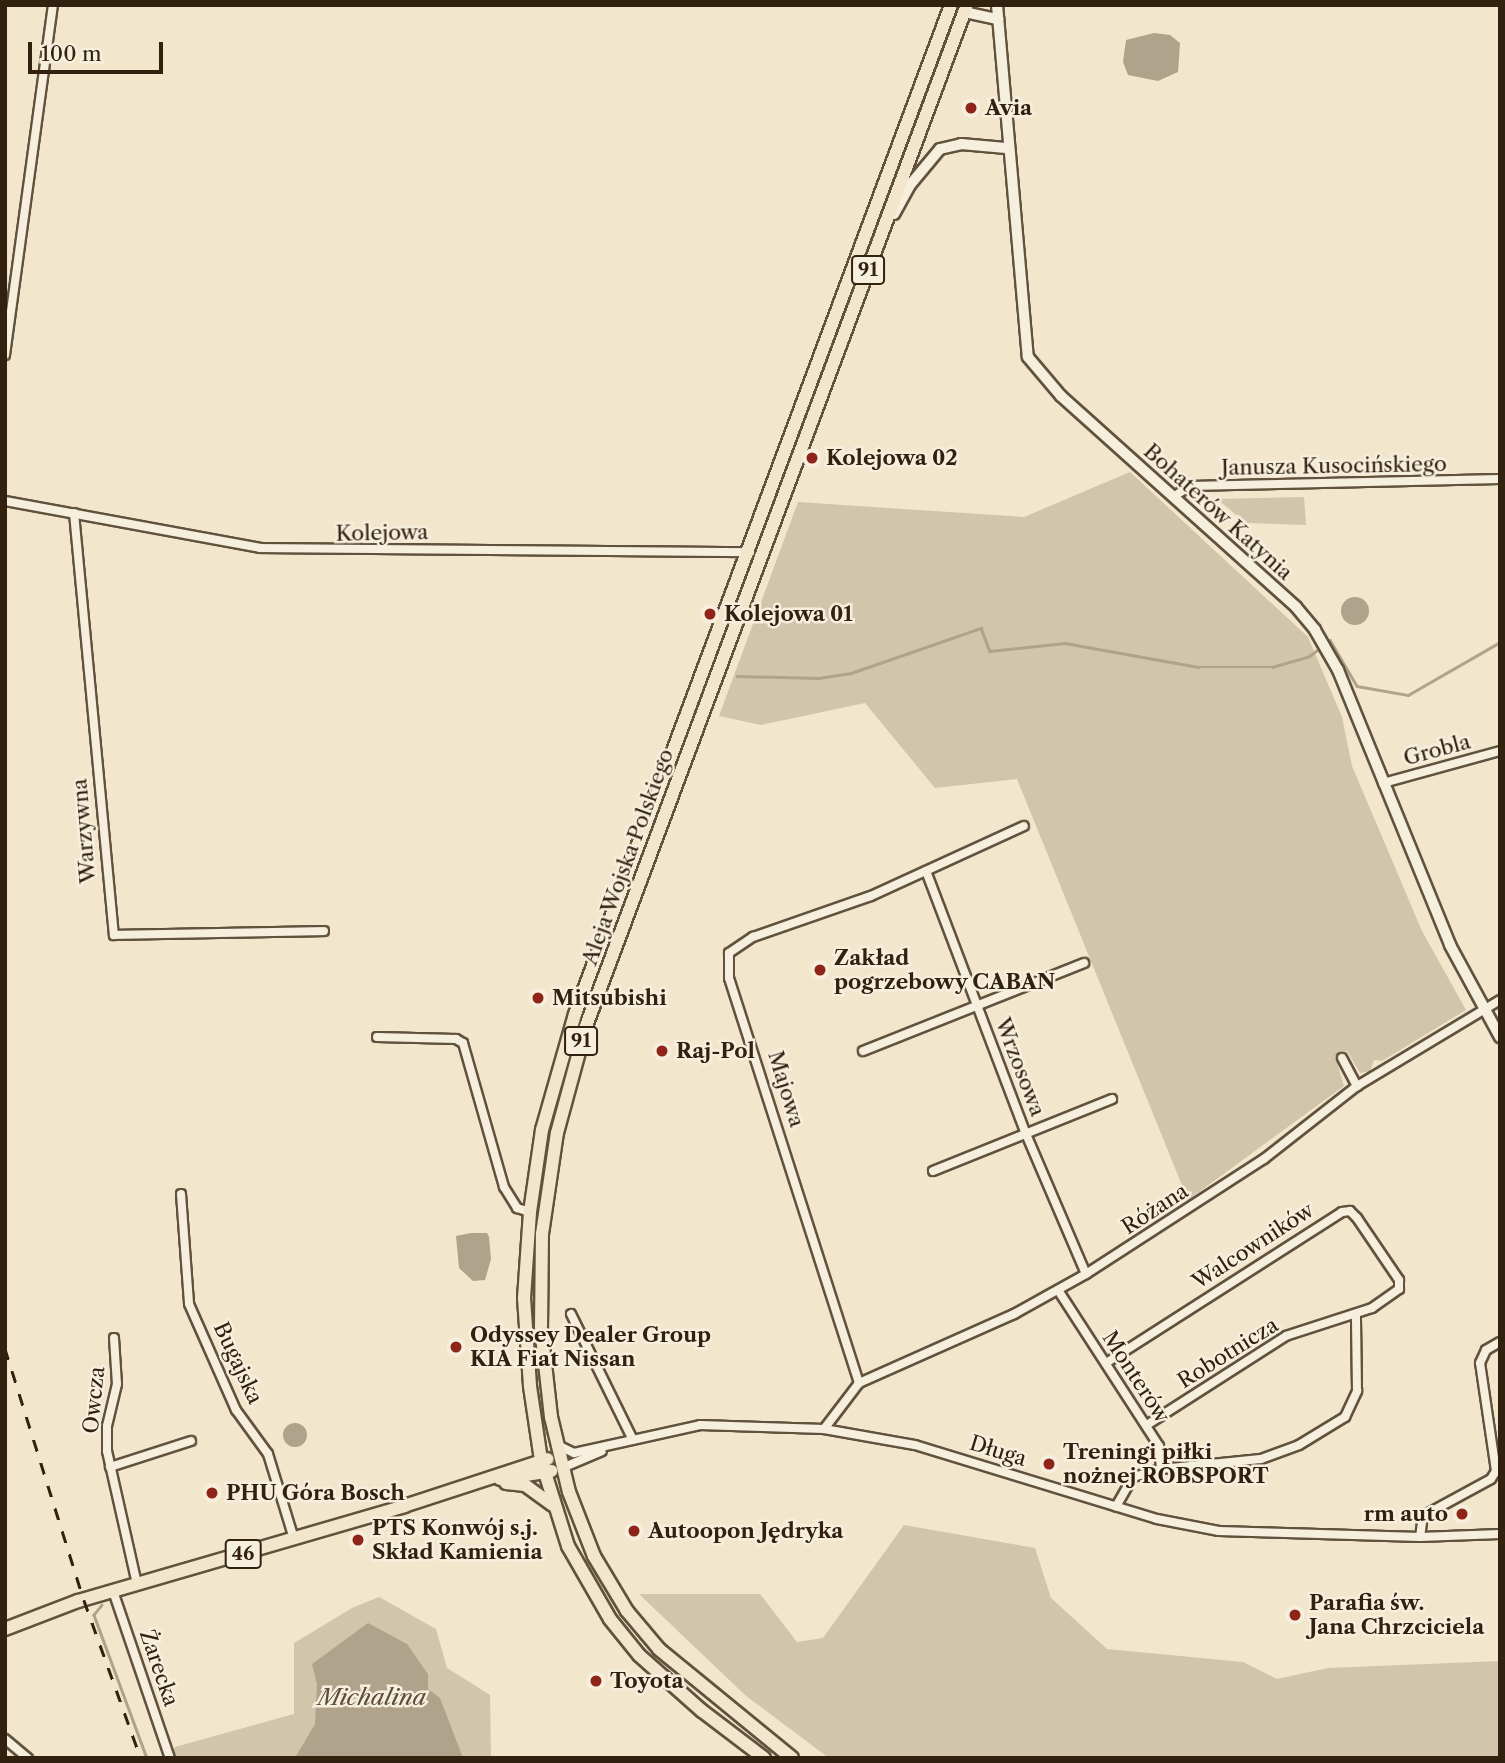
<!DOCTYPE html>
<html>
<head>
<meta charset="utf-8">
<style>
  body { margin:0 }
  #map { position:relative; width:1505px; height:1763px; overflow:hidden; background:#f2e6cc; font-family:"Libre Caslon Text",serif }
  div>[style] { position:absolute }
  .green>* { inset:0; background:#d1c5ac }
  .water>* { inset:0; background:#b0a38b }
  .round { border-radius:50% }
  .stream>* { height:2.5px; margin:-1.25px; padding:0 1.25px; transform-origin:1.25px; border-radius:1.25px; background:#b0a38b }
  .roads { filter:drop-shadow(2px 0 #61523e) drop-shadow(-2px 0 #61523e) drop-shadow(0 2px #61523e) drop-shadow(0 -2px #61523e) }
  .street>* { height:8px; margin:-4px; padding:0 4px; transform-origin:4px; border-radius:4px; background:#f7efde }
  .secondary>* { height:10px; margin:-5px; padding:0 5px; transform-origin:5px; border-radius:5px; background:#f7efde }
  .primary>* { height:12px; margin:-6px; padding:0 6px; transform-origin:6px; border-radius:6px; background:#f2e6cc }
  .rail>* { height:2.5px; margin-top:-1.25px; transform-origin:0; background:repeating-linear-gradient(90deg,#31210e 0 12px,transparent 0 24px) }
  .dots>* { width:19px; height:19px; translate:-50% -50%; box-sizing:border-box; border:4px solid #f7efde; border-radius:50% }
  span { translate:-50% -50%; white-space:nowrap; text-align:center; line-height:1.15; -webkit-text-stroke:5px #f7efde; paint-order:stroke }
  .shield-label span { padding:2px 5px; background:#f7efde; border:2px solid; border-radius:5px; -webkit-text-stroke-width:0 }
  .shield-label { font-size:19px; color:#31210e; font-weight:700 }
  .poi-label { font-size:21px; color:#31210e; font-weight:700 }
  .left { translate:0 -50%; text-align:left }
  .right { translate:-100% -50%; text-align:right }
  .street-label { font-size:21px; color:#31210e }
  .water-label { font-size:23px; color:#5d4e3a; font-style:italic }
  .frame { position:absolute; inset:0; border:7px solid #31210e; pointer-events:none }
  .scale { position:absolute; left:28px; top:42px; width:135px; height:32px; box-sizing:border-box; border:4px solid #31210e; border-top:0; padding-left:9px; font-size:21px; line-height:24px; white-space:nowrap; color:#31210e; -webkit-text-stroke:5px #f7efde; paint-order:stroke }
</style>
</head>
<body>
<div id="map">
  <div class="green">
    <div style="clip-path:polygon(1130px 472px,1308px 637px,1342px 717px,1352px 766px,1422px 931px,1466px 1010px,1382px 1061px,1374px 1060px,1370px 1071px,1360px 1073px,1347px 1051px,1340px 1051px,1335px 1056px,1344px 1086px,1188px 1200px,1017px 779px,935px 788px,865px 703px,761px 725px,719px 716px,798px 502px,1024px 517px)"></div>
    <div style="clip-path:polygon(1304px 497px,1306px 525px,1246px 523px,1217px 499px)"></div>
    <div style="clip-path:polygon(533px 1241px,537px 1241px,537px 1344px,549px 1434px,543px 1435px,531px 1329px)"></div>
    <div style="clip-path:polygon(904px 1525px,1035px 1548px,1051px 1598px,1107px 1649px,1243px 1662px,1277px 1679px,1328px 1668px,1500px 1661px,1500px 1758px,829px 1758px,745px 1695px,639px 1594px,760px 1594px,797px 1642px,823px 1638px)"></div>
    <div style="clip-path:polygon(379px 1597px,436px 1629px,447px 1668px,490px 1695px,491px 1758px,170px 1758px,175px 1747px,294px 1714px,294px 1643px,352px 1608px)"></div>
  </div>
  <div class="water">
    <div style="clip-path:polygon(1154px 33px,1170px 35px,1180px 43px,1178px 72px,1158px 81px,1128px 75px,1123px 62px,1126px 40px)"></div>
    <div class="round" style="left:1341px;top:597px;width:28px;height:28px"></div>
    <div style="clip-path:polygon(471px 1233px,487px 1233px,489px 1237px,491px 1259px,485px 1280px,473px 1281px,459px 1268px,456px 1236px)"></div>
    <div class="round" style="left:283px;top:1423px;width:24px;height:24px"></div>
    <div style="clip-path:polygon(368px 1623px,407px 1644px,428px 1674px,428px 1689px,440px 1698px,463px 1758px,295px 1758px,315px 1724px,317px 1684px,312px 1664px)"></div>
  </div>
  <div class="stream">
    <div style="left:1325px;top:644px;width:6px;rotate:-39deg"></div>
    <div style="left:1330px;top:640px;width:53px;rotate:59.6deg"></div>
    <div style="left:1357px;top:686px;width:52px;rotate:10deg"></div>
    <div style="left:1408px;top:695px;width:106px;rotate:-29.9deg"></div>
    <div style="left:737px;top:676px;width:82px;rotate:1.4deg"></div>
    <div style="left:819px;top:678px;width:32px;rotate:-9deg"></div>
    <div style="left:851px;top:673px;width:138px;rotate:-19.1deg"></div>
    <div style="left:981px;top:628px;width:25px;rotate:69deg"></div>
    <div style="left:990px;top:651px;width:75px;rotate:-6.1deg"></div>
    <div style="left:1065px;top:643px;width:135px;rotate:10.2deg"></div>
    <div style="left:1198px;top:667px;width:74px"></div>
    <div style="left:1272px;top:667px;width:37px;rotate:-16deg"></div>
    <div style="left:1308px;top:657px;width:15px;rotate:-37deg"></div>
    <div style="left:102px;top:1605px;width:13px;rotate:129deg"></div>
    <div style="left:94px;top:1615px;width:153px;rotate:69.7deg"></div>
  </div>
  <div class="roads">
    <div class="street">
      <div style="left:5px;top:355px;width:353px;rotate:-82.2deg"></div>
      <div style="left:1173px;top:497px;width:20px;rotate:-33deg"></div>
      <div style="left:1190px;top:486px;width:310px;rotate:-1.3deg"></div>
      <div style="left:5px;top:501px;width:259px;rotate:10.4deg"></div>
      <div style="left:260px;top:548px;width:490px;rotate:0.5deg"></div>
      <div style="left:74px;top:513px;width:424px;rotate:84.6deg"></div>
      <div style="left:114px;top:935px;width:210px;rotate:-1.1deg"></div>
      <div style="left:1383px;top:783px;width:121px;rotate:-15.3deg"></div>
      <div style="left:926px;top:871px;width:281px;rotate:69.2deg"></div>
      <div style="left:1026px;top:1134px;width:152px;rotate:66.8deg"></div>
      <div style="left:377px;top:1037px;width:79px;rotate:1.5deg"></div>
      <div style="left:456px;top:1039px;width:8px;rotate:30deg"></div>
      <div style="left:463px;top:1043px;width:150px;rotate:74.1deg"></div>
      <div style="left:504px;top:1187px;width:25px;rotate:58deg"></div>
      <div style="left:517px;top:1208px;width:14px;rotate:17deg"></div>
      <div style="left:863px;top:1051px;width:238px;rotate:-21.7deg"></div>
      <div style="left:1342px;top:1058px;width:32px;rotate:62deg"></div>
      <div style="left:933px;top:1171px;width:193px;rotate:-21.9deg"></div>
      <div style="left:181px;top:1194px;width:110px;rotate:85.8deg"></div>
      <div style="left:189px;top:1304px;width:116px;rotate:66.1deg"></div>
      <div style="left:236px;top:1410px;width:54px;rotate:54deg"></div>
      <div style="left:268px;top:1454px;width:89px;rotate:73deg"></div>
      <div style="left:1058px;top:1290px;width:186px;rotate:57.1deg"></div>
      <div style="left:1159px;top:1446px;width:23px;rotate:85deg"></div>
      <div style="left:1161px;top:1469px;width:29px;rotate:164deg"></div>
      <div style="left:1133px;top:1477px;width:34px;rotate:120deg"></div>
      <div style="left:571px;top:1314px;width:140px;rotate:63.8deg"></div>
      <div style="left:114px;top:1338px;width:46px;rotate:86.3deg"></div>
      <div style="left:117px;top:1384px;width:43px;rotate:103.4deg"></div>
      <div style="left:107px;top:1426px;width:25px;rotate:90deg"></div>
      <div style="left:107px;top:1451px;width:136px;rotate:77.3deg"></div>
      <div style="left:1106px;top:1363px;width:280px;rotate:-32.6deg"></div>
      <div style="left:1342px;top:1212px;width:8px;rotate:-7deg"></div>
      <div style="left:1350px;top:1211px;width:10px;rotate:45deg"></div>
      <div style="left:1357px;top:1218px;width:75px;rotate:55.9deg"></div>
      <div style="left:1399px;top:1280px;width:9px;rotate:90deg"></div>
      <div style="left:1399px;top:1289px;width:33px;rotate:145deg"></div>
      <div style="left:1372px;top:1308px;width:90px;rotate:162deg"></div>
      <div style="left:1286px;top:1336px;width:165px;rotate:147.4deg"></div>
      <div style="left:859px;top:1383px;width:425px;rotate:-107.8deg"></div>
      <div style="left:729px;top:978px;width:25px;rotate:-90deg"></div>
      <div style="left:729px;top:953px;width:29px;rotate:-34deg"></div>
      <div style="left:753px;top:937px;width:125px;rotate:-19.2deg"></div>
      <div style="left:871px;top:896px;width:168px;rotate:-24.6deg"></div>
      <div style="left:824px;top:1429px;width:58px;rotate:-52.7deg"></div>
      <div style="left:859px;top:1383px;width:170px;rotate:-24deg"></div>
      <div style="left:1014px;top:1314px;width:82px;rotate:-29.1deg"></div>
      <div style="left:1086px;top:1274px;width:212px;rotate:-32.9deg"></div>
      <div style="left:1264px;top:1159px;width:118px;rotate:-38.1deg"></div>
      <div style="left:1357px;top:1086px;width:167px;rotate:-31deg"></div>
      <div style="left:557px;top:1445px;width:19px;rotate:25deg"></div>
      <div style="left:574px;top:1453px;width:129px;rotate:-12.5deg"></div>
      <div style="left:700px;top:1425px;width:124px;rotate:1.8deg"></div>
      <div style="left:824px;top:1429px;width:92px;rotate:10deg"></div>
      <div style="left:915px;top:1445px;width:253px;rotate:17deg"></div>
      <div style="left:1157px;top:1519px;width:63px;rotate:11deg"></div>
      <div style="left:1219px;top:1531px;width:201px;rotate:1.7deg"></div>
      <div style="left:1420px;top:1537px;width:80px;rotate:-2.1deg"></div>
      <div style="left:110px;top:1467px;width:85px;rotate:-17.8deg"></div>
      <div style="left:562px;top:1468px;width:43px;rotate:-23deg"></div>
      <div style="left:1161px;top:1469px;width:100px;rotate:-5.7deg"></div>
      <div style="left:1261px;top:1459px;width:40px;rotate:-20.2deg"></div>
      <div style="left:1299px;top:1445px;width:54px;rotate:-31.3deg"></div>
      <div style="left:1345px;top:1417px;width:29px;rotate:-65deg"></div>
      <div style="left:1357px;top:1391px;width:75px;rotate:-90.8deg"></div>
      <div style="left:1420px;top:1537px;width:21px;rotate:-82deg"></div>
      <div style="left:1423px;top:1516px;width:77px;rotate:-28.6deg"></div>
      <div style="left:1491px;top:1479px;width:9px;rotate:-58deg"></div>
      <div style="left:1496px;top:1471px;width:109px;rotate:-98.4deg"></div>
      <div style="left:1480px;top:1363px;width:14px;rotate:-65deg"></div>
      <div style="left:1486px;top:1350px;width:16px;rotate:-30deg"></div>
      <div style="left:113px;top:1591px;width:176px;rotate:71.2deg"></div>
      <div style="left:5px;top:1739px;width:30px;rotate:40deg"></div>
    </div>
    <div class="secondary">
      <div style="left:997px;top:5px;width:353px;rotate:85deg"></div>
      <div style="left:1028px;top:357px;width:51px;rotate:49.8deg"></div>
      <div style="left:1061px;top:396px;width:316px;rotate:41.9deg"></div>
      <div style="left:1296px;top:607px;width:30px;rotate:50deg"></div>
      <div style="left:1315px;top:630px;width:46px;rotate:60.1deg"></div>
      <div style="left:1338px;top:670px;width:297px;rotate:67.8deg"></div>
      <div style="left:1450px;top:945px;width:105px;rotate:61.5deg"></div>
      <div style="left:964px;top:12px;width:35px;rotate:12deg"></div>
      <div style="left:894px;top:214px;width:33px;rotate:-61deg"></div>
      <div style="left:910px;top:185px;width:47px;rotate:-50.2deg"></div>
      <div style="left:940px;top:149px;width:22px;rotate:-13deg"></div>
      <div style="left:961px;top:144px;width:45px;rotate:5.1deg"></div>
    </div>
    <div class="primary">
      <div style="left:500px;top:1479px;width:52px;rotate:-8.9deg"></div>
      <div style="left:506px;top:1483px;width:19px;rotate:6deg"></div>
      <div style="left:525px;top:1485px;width:34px;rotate:36deg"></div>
      <div style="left:5px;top:1629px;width:78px;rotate:-21deg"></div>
      <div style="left:78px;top:1601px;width:340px;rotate:-16.2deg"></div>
      <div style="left:404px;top:1506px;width:151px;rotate:-18.1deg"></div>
      <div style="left:764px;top:1758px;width:78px;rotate:-142.8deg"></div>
      <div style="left:702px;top:1711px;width:84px;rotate:-138.4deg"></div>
      <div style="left:639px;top:1655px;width:46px;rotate:-128.9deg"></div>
      <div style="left:610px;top:1619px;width:84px;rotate:-119.9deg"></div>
      <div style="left:568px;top:1546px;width:90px;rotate:-107.4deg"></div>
      <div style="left:541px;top:1460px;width:75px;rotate:-98.5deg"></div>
      <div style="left:530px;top:1386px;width:88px;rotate:-93.9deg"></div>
      <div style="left:524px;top:1298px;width:86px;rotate:-86deg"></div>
      <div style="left:530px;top:1212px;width:83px;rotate:-81.7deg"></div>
      <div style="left:542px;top:1130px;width:121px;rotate:-74.1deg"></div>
      <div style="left:575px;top:1014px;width:1077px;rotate:-69.56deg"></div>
      <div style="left:792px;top:1758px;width:172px;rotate:-140.7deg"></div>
      <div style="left:659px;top:1649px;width:50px;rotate:-130.1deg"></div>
      <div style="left:627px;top:1611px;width:64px;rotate:-121deg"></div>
      <div style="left:594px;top:1556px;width:69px;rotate:-111.3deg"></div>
      <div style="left:569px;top:1492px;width:77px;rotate:-103.5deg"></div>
      <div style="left:551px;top:1417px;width:90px;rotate:-96.4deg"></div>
      <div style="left:541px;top:1328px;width:94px;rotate:-89.4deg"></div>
      <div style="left:542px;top:1234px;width:102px;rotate:-81.6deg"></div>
      <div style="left:557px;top:1133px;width:111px;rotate:-74.8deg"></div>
      <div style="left:586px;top:1026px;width:1090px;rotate:-69.54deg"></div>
    </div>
  </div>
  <div class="rail">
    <div style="left:5px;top:1348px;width:264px;rotate:72.6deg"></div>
    <div style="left:84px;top:1600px;width:168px;rotate:70.2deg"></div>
  </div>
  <div class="dots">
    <div style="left:971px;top:108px;background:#8f2418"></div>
    <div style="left:812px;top:458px;background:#8f2418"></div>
    <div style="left:710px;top:614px;background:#8f2418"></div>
    <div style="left:820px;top:970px;background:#8f2418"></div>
    <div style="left:538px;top:998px;background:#8f2418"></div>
    <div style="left:662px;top:1051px;background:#8f2418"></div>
    <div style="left:456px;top:1347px;background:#8f2418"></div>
    <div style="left:1049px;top:1464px;background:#8f2418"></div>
    <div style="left:212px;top:1493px;background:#8f2418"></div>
    <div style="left:1462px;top:1514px;background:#8f2418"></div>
    <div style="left:634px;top:1531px;background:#8f2418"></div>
    <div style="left:358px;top:1540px;background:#8f2418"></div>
    <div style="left:1295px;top:1615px;background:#8f2418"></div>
    <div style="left:596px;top:1681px;background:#8f2418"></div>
  </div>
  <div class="shield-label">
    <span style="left:868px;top:270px">91</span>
    <span style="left:581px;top:1041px">91</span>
    <span style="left:243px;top:1554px">46</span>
  </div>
  <div class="poi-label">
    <span class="left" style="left:985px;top:108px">Avia</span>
    <span class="left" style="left:826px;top:458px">Kolejowa 02</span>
    <span class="left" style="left:724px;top:614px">Kolejowa 01</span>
    <span class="left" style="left:834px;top:970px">Zakład<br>pogrzebowy CABAN</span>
    <span class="left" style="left:552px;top:998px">Mitsubishi</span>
    <span class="left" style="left:676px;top:1051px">Raj-Pol</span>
    <span class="left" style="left:470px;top:1347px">Odyssey Dealer Group<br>KIA Fiat Nissan</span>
    <span class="left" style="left:1063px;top:1464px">Treningi piłki<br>nożnej ROBSPORT</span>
    <span class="left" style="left:226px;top:1493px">PHU Góra Bosch</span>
    <span class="right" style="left:1448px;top:1514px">rm auto</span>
    <span class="left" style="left:372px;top:1540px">PTS Konwój s.j.<br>Skład Kamienia</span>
    <span class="left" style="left:648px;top:1531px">Autoopon Jędryka</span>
    <span class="left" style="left:1309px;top:1615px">Parafia św.<br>Jana Chrzciciela</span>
    <span class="left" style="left:610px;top:1681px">Toyota</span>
  </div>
  <div class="street-label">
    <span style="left:1334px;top:466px;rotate:-1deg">Janusza Kusocińskiego</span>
    <span style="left:1218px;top:512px;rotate:42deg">Bohaterów Katynia</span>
    <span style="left:382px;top:533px;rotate:-1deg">Kolejowa</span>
    <span style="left:1437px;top:750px;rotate:-15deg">Grobla</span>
    <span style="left:84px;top:831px;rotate:-95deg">Warzywna</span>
    <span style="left:628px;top:857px;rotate:-70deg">Aleja Wojska Polskiego</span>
    <span style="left:1020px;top:1067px;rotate:69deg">Wrzosowa</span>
    <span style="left:786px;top:1089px;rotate:73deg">Majowa</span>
    <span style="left:1155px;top:1209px;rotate:-33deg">Różana</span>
    <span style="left:1253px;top:1246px;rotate:-33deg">Walcowników</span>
    <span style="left:1228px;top:1353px;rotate:-32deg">Robotnicza</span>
    <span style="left:238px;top:1363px;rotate:65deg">Bugajska</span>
    <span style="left:1136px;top:1377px;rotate:57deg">Monterów</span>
    <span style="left:94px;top:1400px;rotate:-84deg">Owcza</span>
    <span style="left:998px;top:1451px;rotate:17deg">Długa</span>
    <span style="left:159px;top:1668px;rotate:71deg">Żarecka</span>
  </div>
  <div class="water-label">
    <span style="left:372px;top:1697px">Michalina</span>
  </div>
  <div class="frame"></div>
  <div class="scale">100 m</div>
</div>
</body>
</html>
